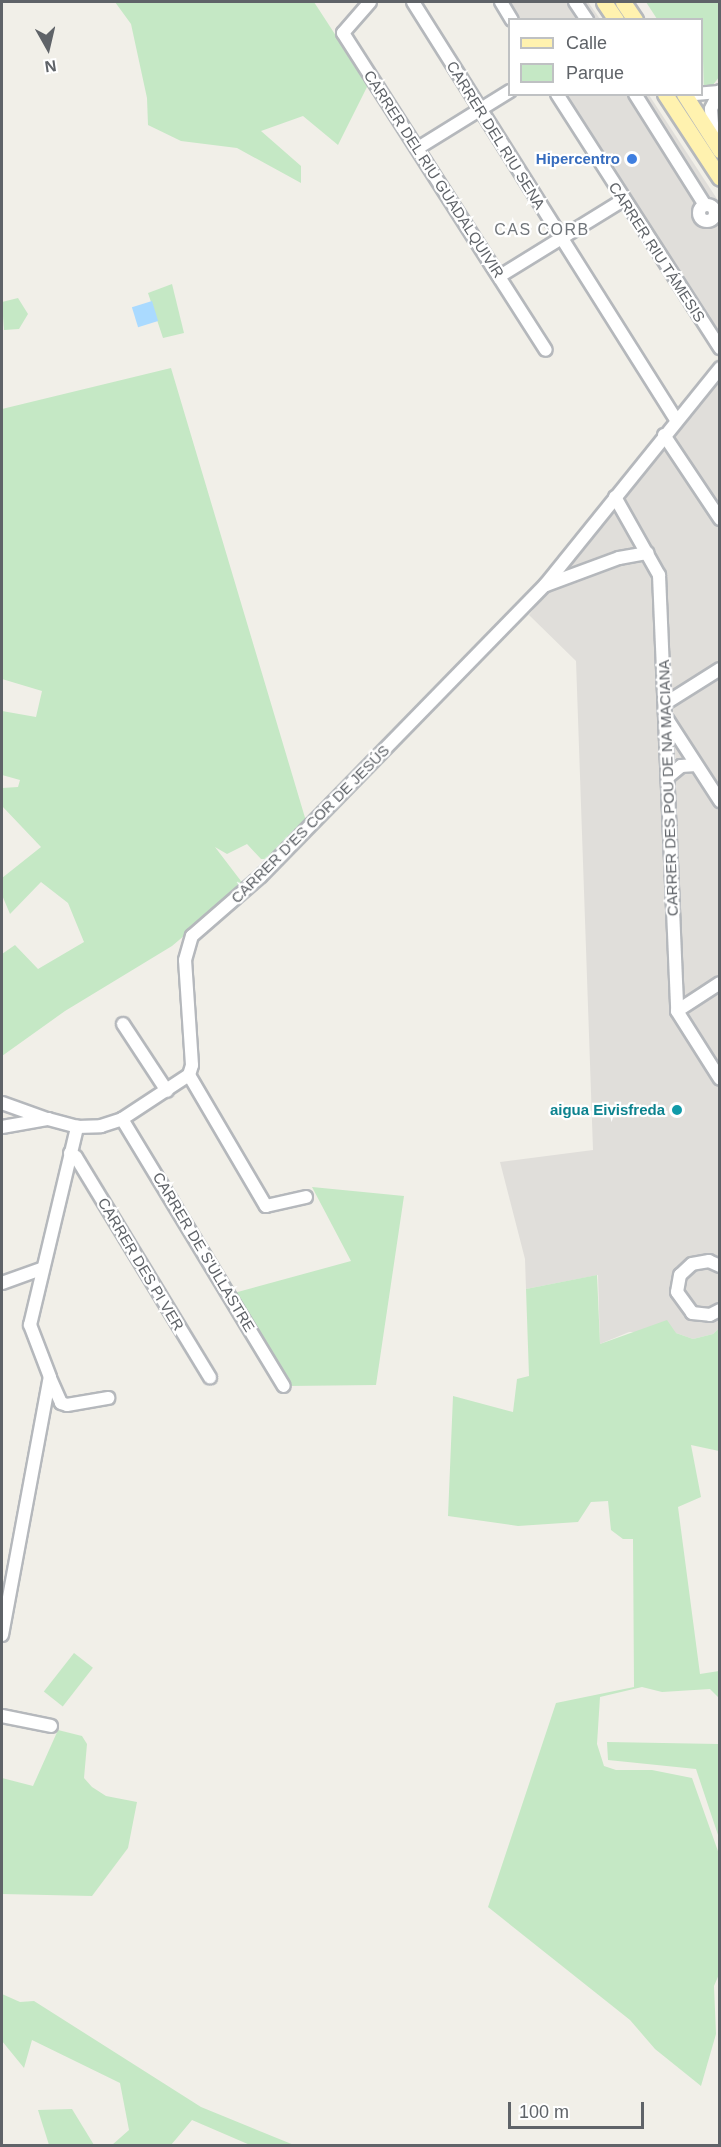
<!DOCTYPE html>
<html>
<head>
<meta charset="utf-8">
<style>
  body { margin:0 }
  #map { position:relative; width:721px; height:2147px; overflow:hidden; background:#f1efe8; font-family:Arial,sans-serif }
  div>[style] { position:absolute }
  .industrial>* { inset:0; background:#e0deda }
  .green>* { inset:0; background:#c5e8c5; transform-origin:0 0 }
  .water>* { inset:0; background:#aadaff; transform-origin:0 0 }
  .roads { filter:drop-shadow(2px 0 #b5b8bc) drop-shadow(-2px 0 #b5b8bc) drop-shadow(0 2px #b5b8bc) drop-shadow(0 -2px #b5b8bc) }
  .minor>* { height:12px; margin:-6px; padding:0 6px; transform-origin:6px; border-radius:6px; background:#fff }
  .minor>.ring { margin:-6px; padding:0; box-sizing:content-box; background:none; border:12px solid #fff; border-radius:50% }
  .major>* { height:15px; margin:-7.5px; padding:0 7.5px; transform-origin:7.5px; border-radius:7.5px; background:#fff2af }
  .dots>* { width:16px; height:16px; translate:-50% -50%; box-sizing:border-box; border:3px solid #fff; border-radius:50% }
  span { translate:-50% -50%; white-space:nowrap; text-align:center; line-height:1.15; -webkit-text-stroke:4.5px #fff; paint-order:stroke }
  .street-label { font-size:15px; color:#5f6368 }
  .shop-label { font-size:15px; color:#366cbe; font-weight:700 }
  .right { translate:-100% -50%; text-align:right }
  .culture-label { font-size:15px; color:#0d838f; font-weight:700 }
  .neighbourhood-label { font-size:16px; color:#70757a; letter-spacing:1.5px }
  .frame { position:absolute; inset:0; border:3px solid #5f6368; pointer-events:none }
  .legend { position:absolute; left:508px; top:18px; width:195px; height:78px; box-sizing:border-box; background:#fff; border:2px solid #bfc1c3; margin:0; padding:8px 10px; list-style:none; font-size:18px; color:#5f6368 }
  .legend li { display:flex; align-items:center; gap:12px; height:30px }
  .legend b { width:30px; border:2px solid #bfc1c3 }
  .north { position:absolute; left:18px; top:18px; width:60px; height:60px; -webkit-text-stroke:4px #fff; paint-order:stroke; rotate:172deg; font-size:16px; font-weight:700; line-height:24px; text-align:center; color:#5f6368 }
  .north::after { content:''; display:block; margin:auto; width:21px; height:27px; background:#5f6368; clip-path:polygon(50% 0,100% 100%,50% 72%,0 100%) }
  .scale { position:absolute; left:508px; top:2102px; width:136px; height:27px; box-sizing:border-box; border:3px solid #5f6368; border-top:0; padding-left:8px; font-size:18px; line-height:21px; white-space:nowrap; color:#5f6368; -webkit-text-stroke:4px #fff; paint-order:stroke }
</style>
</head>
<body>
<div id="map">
  <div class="industrial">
    <div style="clip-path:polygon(506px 2px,588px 2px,600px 19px,516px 19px)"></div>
    <div style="clip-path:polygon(562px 95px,649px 95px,719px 202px,719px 342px)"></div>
    <div style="clip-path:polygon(719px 379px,719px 1328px,713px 1334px,693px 1339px,676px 1333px,629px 1332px,600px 1344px,598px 1275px,526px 1289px,525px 1259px,500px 1162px,593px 1150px,576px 661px,529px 615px)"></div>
  </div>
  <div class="green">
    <div style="clip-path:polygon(115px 2px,314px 2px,368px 85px,338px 145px,303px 116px,261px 131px,301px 166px,301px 183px,237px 148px,181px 141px,148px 125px,147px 98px,131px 24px)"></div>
    <div style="clip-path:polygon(646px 2px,719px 2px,719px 77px,704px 97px,702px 20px,657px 19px)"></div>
    <div style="clip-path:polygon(172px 284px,184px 333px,163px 338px,148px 293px)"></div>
    <div style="clip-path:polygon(18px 298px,28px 314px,19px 329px,4px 330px,2px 302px)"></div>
    <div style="clip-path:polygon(171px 368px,306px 821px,272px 859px,261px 859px,247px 844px,227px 854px,215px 847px,244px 885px,172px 946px,65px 1011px,2px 1056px,2px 954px,15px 945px,38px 969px,84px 942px,68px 903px,41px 882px,10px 914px,2px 895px,2px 878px,41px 847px,2px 806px,2px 788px,18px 787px,20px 780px,2px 775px,2px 711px,36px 717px,42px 691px,2px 679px,2px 409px)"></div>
    <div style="clip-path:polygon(312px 1187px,404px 1196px,376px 1385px,288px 1386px,234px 1293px,351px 1261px)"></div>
    <div style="clip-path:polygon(597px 1275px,600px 1344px,667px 1320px,676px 1333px,693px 1339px,713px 1334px,719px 1328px,719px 1451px,691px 1445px,701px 1497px,678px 1507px,700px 1674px,719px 1671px,719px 1706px,719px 1698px,710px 1689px,662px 1692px,642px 1687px,600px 1697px,597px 1744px,604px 1766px,616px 1770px,652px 1770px,692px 1778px,719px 1854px,720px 1972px,714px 1986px,716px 2034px,701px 2086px,655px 2049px,630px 2020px,488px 1907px,556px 1703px,634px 1687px,633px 1539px,623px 1539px,611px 1530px,608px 1501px,591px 1502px,578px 1522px,518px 1526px,448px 1516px,453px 1396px,513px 1412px,517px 1379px,529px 1376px,526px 1289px)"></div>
    <div style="left:74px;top:1653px;width:24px;height:49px;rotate:38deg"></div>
    <div style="clip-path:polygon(58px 1730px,82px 1736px,87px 1744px,84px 1778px,92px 1787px,106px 1796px,137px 1802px,128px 1848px,92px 1896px,2px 1894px,2px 1778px,33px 1786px)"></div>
    <div style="clip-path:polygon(607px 1742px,719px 1744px,719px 1838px,696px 1769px,608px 1760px)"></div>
    <div style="clip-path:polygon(2px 1994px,20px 2002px,34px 2001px,201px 2107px,294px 2145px,250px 2145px,192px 2120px,171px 2145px,112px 2145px,129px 2130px,120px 2083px,32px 2040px,24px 2068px,2px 2041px)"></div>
    <div style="clip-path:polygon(72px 2109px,94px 2145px,49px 2145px,38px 2110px)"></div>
  </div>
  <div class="water">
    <div style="left:152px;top:301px;width:21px;height:21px;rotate:73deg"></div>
  </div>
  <div class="roads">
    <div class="minor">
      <div style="left:370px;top:2px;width:41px;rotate:131.1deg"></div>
      <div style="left:343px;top:33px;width:376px;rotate:57.4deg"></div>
      <div style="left:413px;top:2px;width:494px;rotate:57.8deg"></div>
      <div style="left:501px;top:2px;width:21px;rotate:59deg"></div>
      <div style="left:575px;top:2px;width:22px;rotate:56deg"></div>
      <div style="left:720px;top:91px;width:20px;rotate:117deg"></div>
      <div style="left:711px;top:109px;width:16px;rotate:86deg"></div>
      <div style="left:712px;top:125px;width:14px;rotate:56deg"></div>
      <div style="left:557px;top:94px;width:302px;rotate:57.3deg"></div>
      <div style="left:635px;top:94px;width:131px;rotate:57.8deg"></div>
      <div style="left:695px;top:94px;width:24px;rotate:-5deg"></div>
      <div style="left:418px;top:148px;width:108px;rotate:-31.8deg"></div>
      <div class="ring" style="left:699px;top:205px;width:4px;height:4px"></div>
      <div style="left:500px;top:276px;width:145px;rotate:-31.7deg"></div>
      <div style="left:664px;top:435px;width:101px;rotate:56.3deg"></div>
      <div style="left:615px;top:497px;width:90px;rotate:60.6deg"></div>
      <div style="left:659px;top:575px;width:436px;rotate:87.6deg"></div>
      <div style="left:677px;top:1011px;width:80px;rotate:57.7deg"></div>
      <div style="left:546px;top:585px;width:78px;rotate:-20.3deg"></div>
      <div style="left:619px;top:558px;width:29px;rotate:-10deg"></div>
      <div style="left:666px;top:703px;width:64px;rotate:-32.2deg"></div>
      <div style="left:667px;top:719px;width:98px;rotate:57.1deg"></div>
      <div style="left:668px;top:777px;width:17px;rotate:-40deg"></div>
      <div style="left:681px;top:766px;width:15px;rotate:-4deg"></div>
      <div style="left:677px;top:1011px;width:51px;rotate:-33.1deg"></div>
      <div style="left:123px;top:1024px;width:80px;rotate:56.7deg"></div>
      <div style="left:189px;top:1075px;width:152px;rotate:59.6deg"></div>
      <div style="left:266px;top:1206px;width:41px;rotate:-12.7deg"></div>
      <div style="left:2px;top:1103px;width:48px;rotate:19.6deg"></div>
      <div style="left:122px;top:1119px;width:312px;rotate:58.8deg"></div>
      <div style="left:2px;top:1127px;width:47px;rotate:-9.9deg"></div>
      <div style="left:48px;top:1119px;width:30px;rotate:15deg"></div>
      <div style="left:77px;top:1127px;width:24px;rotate:-2deg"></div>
      <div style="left:101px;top:1126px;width:22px;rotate:-18deg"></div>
      <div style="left:122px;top:1119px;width:80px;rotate:-33.3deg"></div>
      <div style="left:189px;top:1075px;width:10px;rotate:-73deg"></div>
      <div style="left:192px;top:1065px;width:105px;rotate:-93.8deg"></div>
      <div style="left:185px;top:960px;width:25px;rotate:-74deg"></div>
      <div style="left:192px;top:936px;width:91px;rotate:-41deg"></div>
      <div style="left:261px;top:876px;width:407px;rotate:-45.7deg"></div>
      <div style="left:545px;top:585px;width:279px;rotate:-51.1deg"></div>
      <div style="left:70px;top:1153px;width:7px;rotate:34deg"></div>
      <div style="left:76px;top:1157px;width:258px;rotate:58.7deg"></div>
      <div style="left:720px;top:1266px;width:12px;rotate:-156deg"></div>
      <div style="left:709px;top:1261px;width:17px;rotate:170deg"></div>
      <div style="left:692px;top:1264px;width:16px;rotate:137deg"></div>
      <div style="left:680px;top:1275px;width:17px;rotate:100deg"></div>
      <div style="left:677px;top:1292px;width:26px;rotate:54deg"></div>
      <div style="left:692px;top:1313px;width:18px;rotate:6deg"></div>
      <div style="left:710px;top:1315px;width:11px;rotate:-27deg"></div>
      <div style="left:2px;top:1283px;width:41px;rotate:-19.7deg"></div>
      <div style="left:50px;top:1378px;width:27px;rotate:66deg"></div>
      <div style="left:61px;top:1403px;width:6px;rotate:18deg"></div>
      <div style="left:67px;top:1405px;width:42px;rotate:-9.7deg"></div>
      <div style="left:2px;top:1635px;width:262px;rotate:-79.5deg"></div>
      <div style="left:50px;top:1377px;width:56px;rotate:-111deg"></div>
      <div style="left:30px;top:1325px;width:204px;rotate:-76.6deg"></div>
      <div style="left:2px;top:1716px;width:50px;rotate:11.5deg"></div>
    </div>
    <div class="major">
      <div style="left:604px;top:2px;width:22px;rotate:56deg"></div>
      <div style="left:623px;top:2px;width:22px;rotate:56deg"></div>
      <div style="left:665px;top:94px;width:100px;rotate:56.8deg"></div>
      <div style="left:684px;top:94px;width:67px;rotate:57.3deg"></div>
    </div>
  </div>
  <div class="dots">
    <div style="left:632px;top:159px;background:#3f7fe0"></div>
    <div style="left:677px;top:1110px;background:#0f9aa8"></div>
  </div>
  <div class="street-label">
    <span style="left:496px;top:135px;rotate:58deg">CARRER DEL RIU SENA</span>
    <span style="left:434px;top:174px;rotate:57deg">CARRER DEL RIU GUADALQUIVIR</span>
    <span style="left:657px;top:252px;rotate:57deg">CARRER RIU TÁMESIS</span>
    <span style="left:668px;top:788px;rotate:-92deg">CARRER DES POU DE NA MACIANA</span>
    <span style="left:310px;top:824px;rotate:-45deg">CARRER D'ES COR DE JESÚS</span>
    <span style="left:204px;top:1252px;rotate:59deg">CARRER DE S'ULLASTRE</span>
    <span style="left:141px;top:1264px;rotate:59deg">CARRER DES PI VER</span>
  </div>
  <div class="shop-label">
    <span class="right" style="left:620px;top:159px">Hipercentro</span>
  </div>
  <div class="culture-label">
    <span class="right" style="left:665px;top:1110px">aigua Eivisfreda</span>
  </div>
  <div class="neighbourhood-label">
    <span style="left:542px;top:230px">CAS CORB</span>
  </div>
  <div class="frame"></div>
  <ul class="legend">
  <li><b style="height:8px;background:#fff2af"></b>Calle</li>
  <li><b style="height:16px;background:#c5e8c5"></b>Parque</li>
  </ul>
  <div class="north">N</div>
  <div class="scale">100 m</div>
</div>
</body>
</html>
